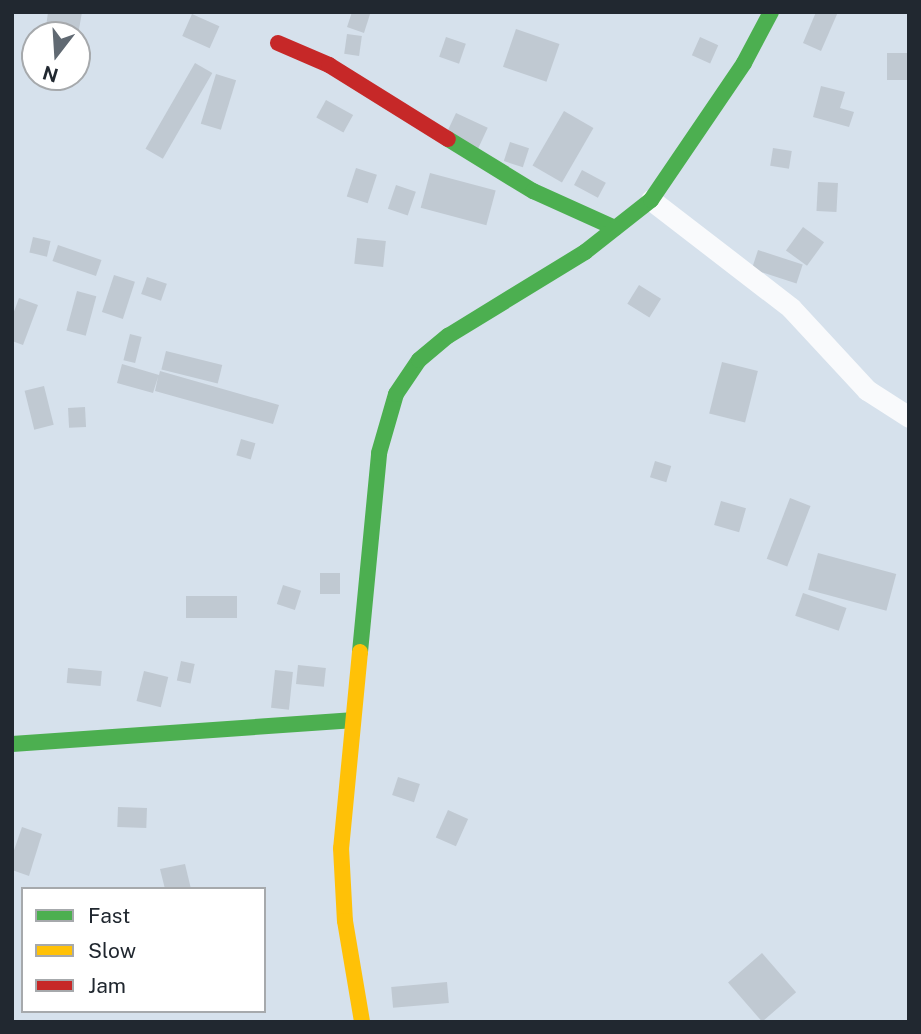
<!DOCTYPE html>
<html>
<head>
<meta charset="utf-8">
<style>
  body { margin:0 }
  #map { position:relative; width:921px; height:1034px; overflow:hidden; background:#d6e1ec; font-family:"Public Sans",sans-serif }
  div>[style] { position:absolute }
  .building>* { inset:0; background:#c0c9d2; transform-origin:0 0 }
  .street>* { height:21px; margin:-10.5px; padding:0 10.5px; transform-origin:10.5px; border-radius:10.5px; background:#f9fafc }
  .fast>* { height:16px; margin:-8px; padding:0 8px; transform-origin:8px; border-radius:8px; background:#4caf50 }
  .slow>* { height:16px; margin:-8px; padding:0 8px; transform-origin:8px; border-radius:8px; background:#ffc107 }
  .jam>* { height:16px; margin:-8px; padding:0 8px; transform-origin:8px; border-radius:8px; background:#c62828 }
  span { translate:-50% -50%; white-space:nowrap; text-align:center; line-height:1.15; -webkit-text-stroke:6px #fff; paint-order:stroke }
  .frame { position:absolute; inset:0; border:14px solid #212830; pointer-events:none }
  .legend { position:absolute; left:21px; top:887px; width:245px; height:126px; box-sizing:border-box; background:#fff; border:2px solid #a6a9ac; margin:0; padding:9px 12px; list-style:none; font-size:21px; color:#212830 }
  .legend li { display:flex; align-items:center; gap:14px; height:35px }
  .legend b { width:35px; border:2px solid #a6a9ac }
  .north { position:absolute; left:21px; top:21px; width:70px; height:70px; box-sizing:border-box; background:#fff; border:2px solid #a6a9ac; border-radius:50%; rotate:197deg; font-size:19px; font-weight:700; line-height:28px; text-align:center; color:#212830 }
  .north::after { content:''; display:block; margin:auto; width:24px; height:32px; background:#606972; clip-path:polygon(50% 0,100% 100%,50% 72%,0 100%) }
</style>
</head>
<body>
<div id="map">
  <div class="building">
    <div style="clip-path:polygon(48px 12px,82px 12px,78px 35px,45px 35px)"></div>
    <div style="clip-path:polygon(352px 12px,370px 14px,364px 33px,347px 27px)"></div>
    <div style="clip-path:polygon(816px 12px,838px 12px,821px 51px,803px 43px)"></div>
    <div style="left:192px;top:14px;width:30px;height:24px;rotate:24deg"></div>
    <div style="left:516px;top:29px;width:46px;height:40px;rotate:19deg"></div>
    <div style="left:347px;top:34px;width:15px;height:20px;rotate:8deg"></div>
    <div style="left:446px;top:37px;width:21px;height:21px;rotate:19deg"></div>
    <div style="left:700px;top:37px;width:20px;height:20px;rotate:24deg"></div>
    <div style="clip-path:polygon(28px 49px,35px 50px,35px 70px,25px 68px)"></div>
    <div style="left:909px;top:53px;width:27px;height:22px;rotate:90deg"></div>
    <div style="left:195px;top:63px;width:20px;height:99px;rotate:30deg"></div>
    <div style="left:216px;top:74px;width:21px;height:52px;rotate:17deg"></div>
    <div style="clip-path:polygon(821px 86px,845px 92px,840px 108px,854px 112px,849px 127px,813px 117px)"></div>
    <div style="left:326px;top:100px;width:31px;height:20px;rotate:29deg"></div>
    <div style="left:564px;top:111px;width:34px;height:63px;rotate:30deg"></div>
    <div style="left:456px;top:113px;width:35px;height:23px;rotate:25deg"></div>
    <div style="left:510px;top:142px;width:20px;height:20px;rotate:18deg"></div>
    <div style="left:773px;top:148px;width:19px;height:18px;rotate:9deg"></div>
    <div style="left:356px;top:168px;width:22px;height:30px;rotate:18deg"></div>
    <div style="left:582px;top:170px;width:27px;height:17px;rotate:28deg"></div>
    <div style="left:430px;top:173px;width:68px;height:36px;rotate:15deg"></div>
    <div style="left:818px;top:182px;width:20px;height:29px;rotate:3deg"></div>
    <div style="left:396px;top:185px;width:21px;height:25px;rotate:19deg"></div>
    <div style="left:803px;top:227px;width:26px;height:29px;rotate:36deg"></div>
    <div style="left:33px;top:237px;width:18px;height:16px;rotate:13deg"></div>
    <div style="left:357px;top:238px;width:29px;height:26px;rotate:6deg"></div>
    <div style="left:58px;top:245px;width:46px;height:17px;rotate:19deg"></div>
    <div style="left:758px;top:250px;width:47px;height:20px;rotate:18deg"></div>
    <div style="left:114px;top:275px;width:22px;height:39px;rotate:18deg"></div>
    <div style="left:147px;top:277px;width:21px;height:18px;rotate:19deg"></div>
    <div style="left:639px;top:285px;width:26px;height:22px;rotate:32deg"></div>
    <div style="left:77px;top:291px;width:20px;height:41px;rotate:15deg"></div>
    <div style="clip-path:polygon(19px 298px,38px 305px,23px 345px,12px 341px,12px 317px)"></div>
    <div style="left:130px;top:334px;width:12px;height:27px;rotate:14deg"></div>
    <div style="left:166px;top:351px;width:58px;height:19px;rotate:14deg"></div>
    <div style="left:722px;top:362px;width:37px;height:53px;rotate:14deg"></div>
    <div style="clip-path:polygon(122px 364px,159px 375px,160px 371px,279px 405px,273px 424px,155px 391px,158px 377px,153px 393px,117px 383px)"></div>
    <div style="left:44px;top:386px;width:40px;height:20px;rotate:76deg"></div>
    <div style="left:85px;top:407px;width:20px;height:17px;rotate:87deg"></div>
    <div style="left:241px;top:439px;width:15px;height:17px;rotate:16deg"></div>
    <div style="left:655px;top:461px;width:17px;height:17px;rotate:17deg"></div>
    <div style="left:790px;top:498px;width:22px;height:65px;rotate:21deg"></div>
    <div style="left:721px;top:501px;width:26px;height:25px;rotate:16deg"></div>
    <div style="left:818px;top:553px;width:81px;height:38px;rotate:15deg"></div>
    <div style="left:320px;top:573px;width:20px;height:21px"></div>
    <div style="left:283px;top:585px;width:19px;height:20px;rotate:18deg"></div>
    <div style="left:803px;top:593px;width:46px;height:24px;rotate:19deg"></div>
    <div style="left:186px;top:596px;width:51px;height:22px"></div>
    <div style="left:181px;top:661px;width:14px;height:20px;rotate:12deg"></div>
    <div style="left:298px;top:665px;width:28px;height:19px;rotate:6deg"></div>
    <div style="left:68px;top:668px;width:34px;height:15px;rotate:5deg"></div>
    <div style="left:275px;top:670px;width:18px;height:38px;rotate:6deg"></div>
    <div style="left:144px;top:671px;width:25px;height:31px;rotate:14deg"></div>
    <div style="left:398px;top:777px;width:23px;height:19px;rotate:18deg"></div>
    <div style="left:118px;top:807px;width:29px;height:20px;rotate:2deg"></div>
    <div style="left:448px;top:810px;width:22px;height:30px;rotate:24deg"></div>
    <div style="clip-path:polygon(22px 827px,42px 834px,29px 876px,12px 870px,12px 856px)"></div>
    <div style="clip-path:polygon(185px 864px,191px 889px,165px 889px,160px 869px)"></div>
    <div style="left:762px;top:953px;width:52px;height:45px;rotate:49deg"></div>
    <div style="left:447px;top:982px;width:21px;height:56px;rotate:85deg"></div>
  </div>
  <div class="street">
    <div style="left:651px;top:200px;width:177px;rotate:37.6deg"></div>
    <div style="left:791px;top:308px;width:112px;rotate:47.2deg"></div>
    <div style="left:867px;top:390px;width:50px;rotate:32.7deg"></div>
  </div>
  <div class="fast">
    <div style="left:448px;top:139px;width:100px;rotate:31.5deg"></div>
    <div style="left:533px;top:191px;width:90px;rotate:24.3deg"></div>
    <div style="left:360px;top:652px;width:200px;rotate:-84.5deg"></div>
    <div style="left:379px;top:453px;width:61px;rotate:-73.9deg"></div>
    <div style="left:396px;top:394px;width:41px;rotate:-55.9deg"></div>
    <div style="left:419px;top:360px;width:38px;rotate:-40deg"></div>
    <div style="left:448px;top:336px;width:161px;rotate:-31.5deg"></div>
    <div style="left:585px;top:252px;width:84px;rotate:-38.2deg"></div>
    <div style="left:651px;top:200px;width:166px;rotate:-55.8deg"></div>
    <div style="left:744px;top:63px;width:58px;rotate:-62.1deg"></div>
    <div style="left:12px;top:744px;width:340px;rotate:-4deg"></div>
  </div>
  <div class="slow">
    <div style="left:360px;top:652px;width:197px;rotate:95.5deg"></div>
    <div style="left:341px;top:848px;width:73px;rotate:86.9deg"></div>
    <div style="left:345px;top:921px;width:102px;rotate:80.4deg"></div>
  </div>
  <div class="jam">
    <div style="left:278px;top:43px;width:56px;rotate:23.3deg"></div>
    <div style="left:329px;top:65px;width:140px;rotate:31.9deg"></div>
  </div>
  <div class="frame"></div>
  <ul class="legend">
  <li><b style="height:9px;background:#4caf50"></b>Fast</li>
  <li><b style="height:9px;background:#ffc107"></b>Slow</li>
  <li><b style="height:9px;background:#c62828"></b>Jam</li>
  </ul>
  <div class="north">N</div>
</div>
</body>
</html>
